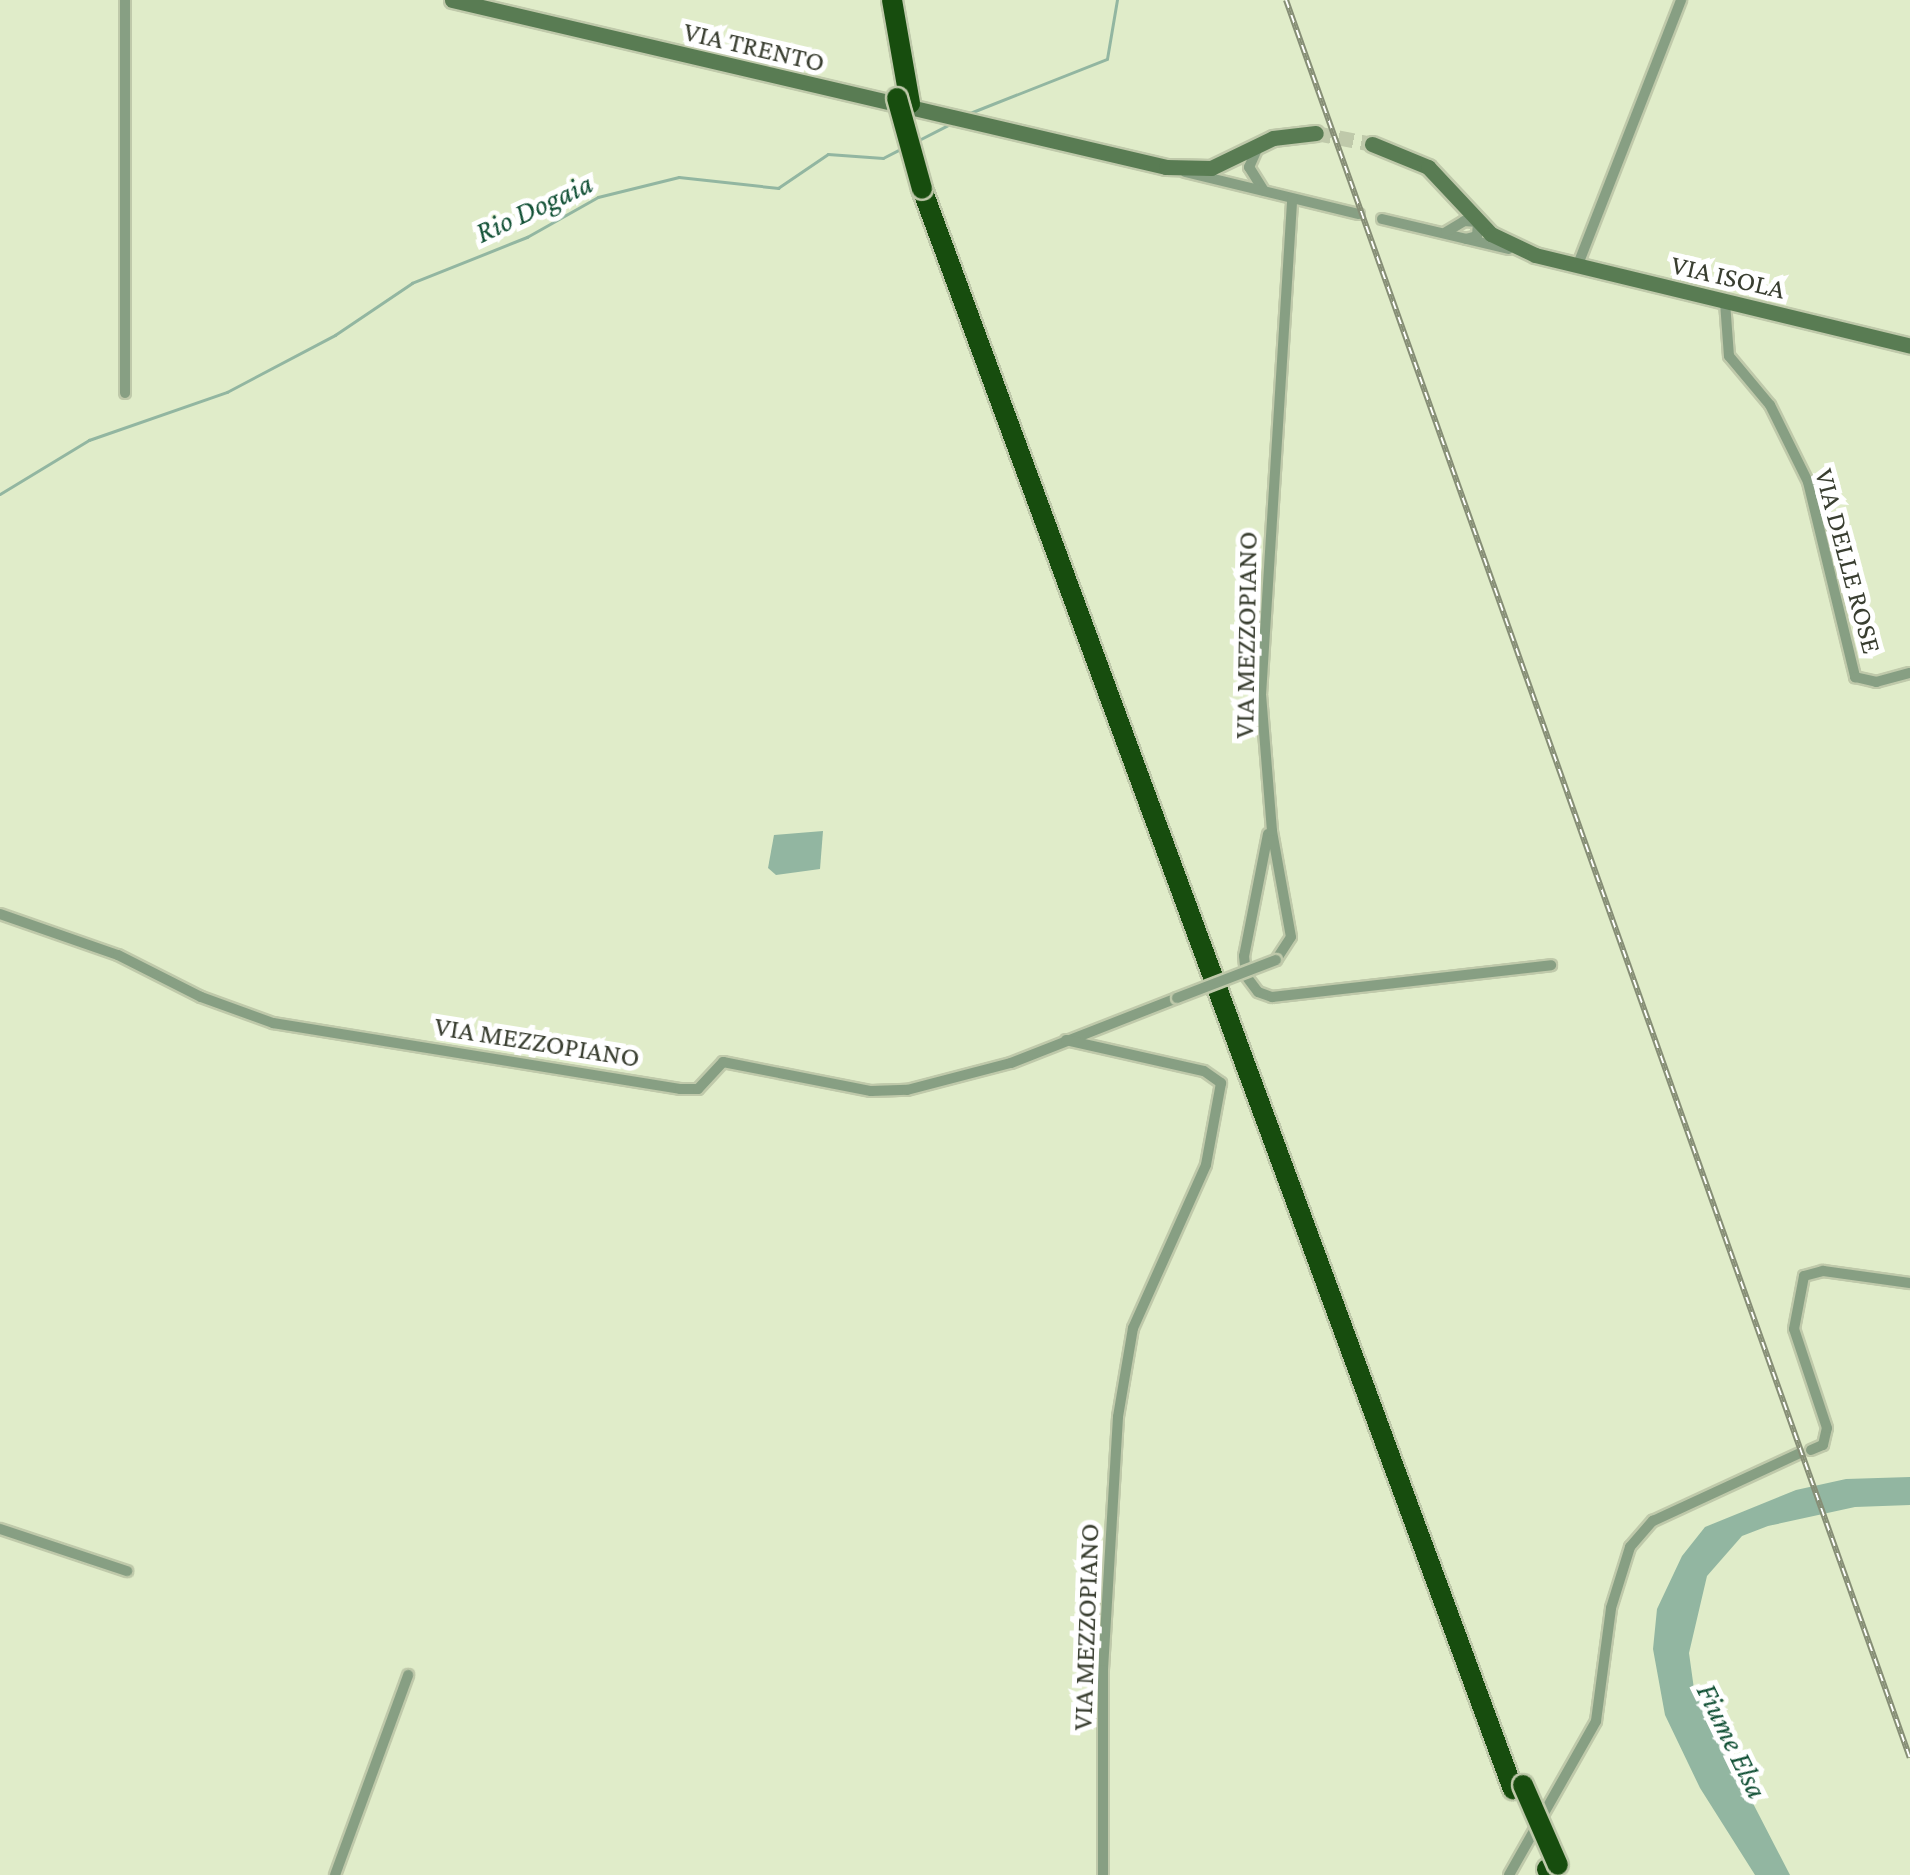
<!DOCTYPE html>
<html>
<head>
<meta charset="utf-8">
<style>
  body { margin:0 }
  #map { position:relative; width:1910px; height:1875px; overflow:hidden; background:#e0ecc9; font-family:"Crimson Pro",serif }
  div>[style] { position:absolute }
  .water>* { inset:0; background:#92b6a1 }
  .stream>* { height:2.5px; margin:-1.25px; padding:0 1.25px; transform-origin:1.25px; border-radius:1.25px; background:#92b6a1 }
  .secondary-tunnel>* { height:15px; margin-top:-7.5px; transform-origin:0; background:repeating-linear-gradient(90deg,#bfc9aa 0 15px,transparent 0 23px) }
  .roads { filter:drop-shadow(2px 0 #bfc9aa) drop-shadow(-2px 0 #bfc9aa) drop-shadow(0 2px #bfc9aa) drop-shadow(0 -2px #bfc9aa) }
  .street>* { height:10px; margin:-5px; padding:0 5px; transform-origin:5px; border-radius:5px; background:#879f83 }
  .secondary>* { height:15px; margin:-7.5px; padding:0 7.5px; transform-origin:7.5px; border-radius:7.5px; background:#597c53 }
  .highway>* { height:20px; margin:-10px; padding:0 10px; transform-origin:10px; border-radius:10px; background:#174d0e }
  .rail>* { height:6px; margin-top:-3px; transform-origin:0; background:repeating-linear-gradient(90deg,#fff 0 8px,#868e76 0 16px); box-sizing:border-box; border-block:2px solid #868e76 }
  .bridges { filter:drop-shadow(2px 0 #bfc9aa) drop-shadow(-2px 0 #bfc9aa) drop-shadow(0 2px #bfc9aa) drop-shadow(0 -2px #bfc9aa) }
  .street-bridge>* { height:10px; margin:-5px; padding:0 5px; transform-origin:5px; border-radius:5px; background:#879f83 }
  .highway-bridge>* { height:20px; margin:-10px; padding:0 10px; transform-origin:10px; border-radius:10px; background:#174d0e }
  span { translate:-50% -50%; white-space:nowrap; text-align:center; line-height:1.15; -webkit-text-stroke:10px #fff; paint-order:stroke }
  .street-label { font-size:28px; color:#393e30 }
  .water-label { font-size:30px; color:#115035; font-style:italic }
</style>
</head>
<body>
<div id="map">
  <div class="water">
    <div style="clip-path:polygon(823px 831px,820px 869px,776px 875px,768px 868px,774px 835px)"></div>
    <div style="clip-path:polygon(1910px 1477px,1910px 1505px,1855px 1507px,1768px 1526px,1742px 1536px,1707px 1576px,1689px 1653px,1694px 1689px,1790px 1875px,1755px 1875px,1700px 1788px,1665px 1715px,1653px 1649px,1657px 1609px,1682px 1556px,1705px 1527px,1796px 1490px,1846px 1479px)"></div>
  </div>
  <div class="stream">
    <div style="left:970px;top:113px;width:147px;rotate:-21.5deg"></div>
    <div style="left:1107px;top:59px;width:60px;rotate:-80.4deg"></div>
    <div style="left:917px;top:141px;width:37px;rotate:-27deg"></div>
    <div style="left:0;top:494px;width:104px;rotate:-31.2deg"></div>
    <div style="left:89px;top:440px;width:146px;rotate:-19.2deg"></div>
    <div style="left:227px;top:392px;width:122px;rotate:-27.8deg"></div>
    <div style="left:335px;top:335px;width:93px;rotate:-34deg"></div>
    <div style="left:412px;top:283px;width:124px;rotate:-21.8deg"></div>
    <div style="left:527px;top:237px;width:81px;rotate:-29.4deg"></div>
    <div style="left:598px;top:197px;width:83px;rotate:-13.9deg"></div>
    <div style="left:679px;top:177px;width:100px;rotate:6.3deg"></div>
    <div style="left:778px;top:188px;width:60px;rotate:-34.2deg"></div>
    <div style="left:828px;top:154px;width:55px;rotate:4.2deg"></div>
    <div style="left:883px;top:158px;width:20px;rotate:-27deg"></div>
  </div>
  <div class="secondary-tunnel">
    <div style="left:1316px;top:133px;width:57px;rotate:11.1deg"></div>
  </div>
  <div class="roads">
    <div class="street">
      <div style="left:125px;top:0;width:393px;rotate:90deg"></div>
      <div style="left:1258px;top:147px;width:22px;rotate:114deg"></div>
      <div style="left:1249px;top:167px;width:28px;rotate:58deg"></div>
      <div style="left:1185px;top:172px;width:179px;rotate:13.6deg"></div>
      <div style="left:1382px;top:219px;width:130px;rotate:13.3deg"></div>
      <div style="left:1446px;top:232px;width:21px;rotate:-31deg"></div>
      <div style="left:1464px;top:221px;width:14px;rotate:4deg"></div>
      <div style="left:1478px;top:222px;width:14px;rotate:94deg"></div>
      <div style="left:1477px;top:236px;width:11px;rotate:165deg"></div>
      <div style="left:1577px;top:267px;width:287px;rotate:-68.7deg"></div>
      <div style="left:1725px;top:302px;width:54px;rotate:85.8deg"></div>
      <div style="left:1729px;top:356px;width:64px;rotate:50.1deg"></div>
      <div style="left:1770px;top:405px;width:86px;rotate:63.7deg"></div>
      <div style="left:1808px;top:482px;width:201px;rotate:76.4deg"></div>
      <div style="left:1855px;top:677px;width:22px;rotate:13deg"></div>
      <div style="left:1876px;top:682px;width:35px;rotate:-15deg"></div>
      <div style="left:1268px;top:834px;width:124px;rotate:101.1deg"></div>
      <div style="left:1244px;top:956px;width:20px;rotate:84deg"></div>
      <div style="left:1246px;top:976px;width:20px;rotate:53deg"></div>
      <div style="left:1258px;top:992px;width:15px;rotate:20deg"></div>
      <div style="left:1272px;top:997px;width:281px;rotate:-6.5deg"></div>
      <div style="left:0;top:914px;width:125px;rotate:19.2deg"></div>
      <div style="left:118px;top:955px;width:93px;rotate:26.8deg"></div>
      <div style="left:201px;top:997px;width:77px;rotate:19.9deg"></div>
      <div style="left:273px;top:1023px;width:412px;rotate:9.2deg"></div>
      <div style="left:680px;top:1089px;width:18px"></div>
      <div style="left:698px;top:1089px;width:37px;rotate:-47deg"></div>
      <div style="left:723px;top:1062px;width:151px;rotate:11.1deg"></div>
      <div style="left:871px;top:1091px;width:36px;rotate:-2deg"></div>
      <div style="left:907px;top:1090px;width:107px;rotate:-14.6deg"></div>
      <div style="left:1011px;top:1063px;width:178px;rotate:-21.4deg"></div>
      <div style="left:1276px;top:960px;width:27px;rotate:-57deg"></div>
      <div style="left:1291px;top:937px;width:108px;rotate:-100.2deg"></div>
      <div style="left:1272px;top:831px;width:136px;rotate:-94.6deg"></div>
      <div style="left:1261px;top:695px;width:497px;rotate:-86.4deg"></div>
      <div style="left:1066px;top:1040px;width:141px;rotate:12.7deg"></div>
      <div style="left:1204px;top:1071px;width:21px;rotate:35deg"></div>
      <div style="left:1221px;top:1083px;width:83px;rotate:100.4deg"></div>
      <div style="left:1206px;top:1165px;width:179px;rotate:114.1deg"></div>
      <div style="left:1133px;top:1328px;width:90px;rotate:99.6deg"></div>
      <div style="left:1118px;top:1417px;width:253px;rotate:93.4deg"></div>
      <div style="left:1103px;top:1670px;width:205px;rotate:90deg"></div>
      <div style="left:1811px;top:1450px;width:13px;rotate:-23deg"></div>
      <div style="left:1823px;top:1445px;width:17px;rotate:-77deg"></div>
      <div style="left:1827px;top:1428px;width:104px;rotate:-108.4deg"></div>
      <div style="left:1794px;top:1329px;width:54px;rotate:-79.3deg"></div>
      <div style="left:1804px;top:1276px;width:20px;rotate:-15deg"></div>
      <div style="left:1823px;top:1271px;width:88px;rotate:7.9deg"></div>
      <div style="left:0;top:1529px;width:134px;rotate:18.3deg"></div>
      <div style="left:335px;top:1875px;width:213px;rotate:-69.9deg"></div>
      <div style="left:1509px;top:1875px;width:177px;rotate:-60.5deg"></div>
      <div style="left:1596px;top:1721px;width:114px;rotate:-82.4deg"></div>
      <div style="left:1611px;top:1608px;width:64px;rotate:-72.7deg"></div>
      <div style="left:1630px;top:1547px;width:35px;rotate:-49deg"></div>
      <div style="left:1653px;top:1521px;width:160px;rotate:-24.8deg"></div>
    </div>
    <div class="secondary">
      <div style="left:452px;top:0;width:733px;rotate:13.16deg"></div>
      <div style="left:1166px;top:167px;width:45px;rotate:1.3deg"></div>
      <div style="left:1211px;top:168px;width:69px;rotate:-25.8deg"></div>
      <div style="left:1273px;top:138px;width:43px;rotate:-6.6deg"></div>
      <div style="left:1372px;top:144px;width:61px;rotate:22.3deg"></div>
      <div style="left:1428px;top:167px;width:92px;rotate:46.8deg"></div>
      <div style="left:1491px;top:234px;width:49px;rotate:25.5deg"></div>
      <div style="left:1535px;top:255px;width:386px;rotate:13.6deg"></div>
    </div>
    <div class="highway">
      <div style="left:892px;top:0;width:105px;rotate:80.1deg"></div>
      <div style="left:922px;top:189px;width:1706px;rotate:69.73deg"></div>
      <div style="left:1547px;top:1869px;width:7px;rotate:63deg"></div>
    </div>
  </div>
  <div class="rail">
    <div style="left:1286px;top:0;width:1865px;rotate:70.46deg"></div>
  </div>
  <div class="bridges">
    <div class="street-bridge">
      <div style="left:1177px;top:998px;width:106px;rotate:-21deg"></div>
    </div>
    <div class="highway-bridge">
      <div style="left:897px;top:98px;width:94px;rotate:74.6deg"></div>
      <div style="left:1523px;top:1785px;width:87px;rotate:66.4deg"></div>
    </div>
  </div>
  <div class="street-label">
    <span style="left:754px;top:47px;rotate:13deg">VIA TRENTO</span>
    <span style="left:1728px;top:277px;rotate:13deg">VIA ISOLA</span>
    <span style="left:1848px;top:561px;rotate:75deg">VIA DELLE ROSE</span>
    <span style="left:1246px;top:635px;rotate:-89deg">VIA MEZZOPIANO</span>
    <span style="left:537px;top:1042px;rotate:9deg">VIA MEZZOPIANO</span>
    <span style="left:1086px;top:1627px;rotate:-88deg">VIA MEZZOPIANO</span>
  </div>
  <div class="water-label">
    <span style="left:534px;top:208px;rotate:-25deg">Rio Dogaia</span>
    <span style="left:1732px;top:1741px;rotate:64deg">Fiume Elsa</span>
  </div>
</div>
</body>
</html>
